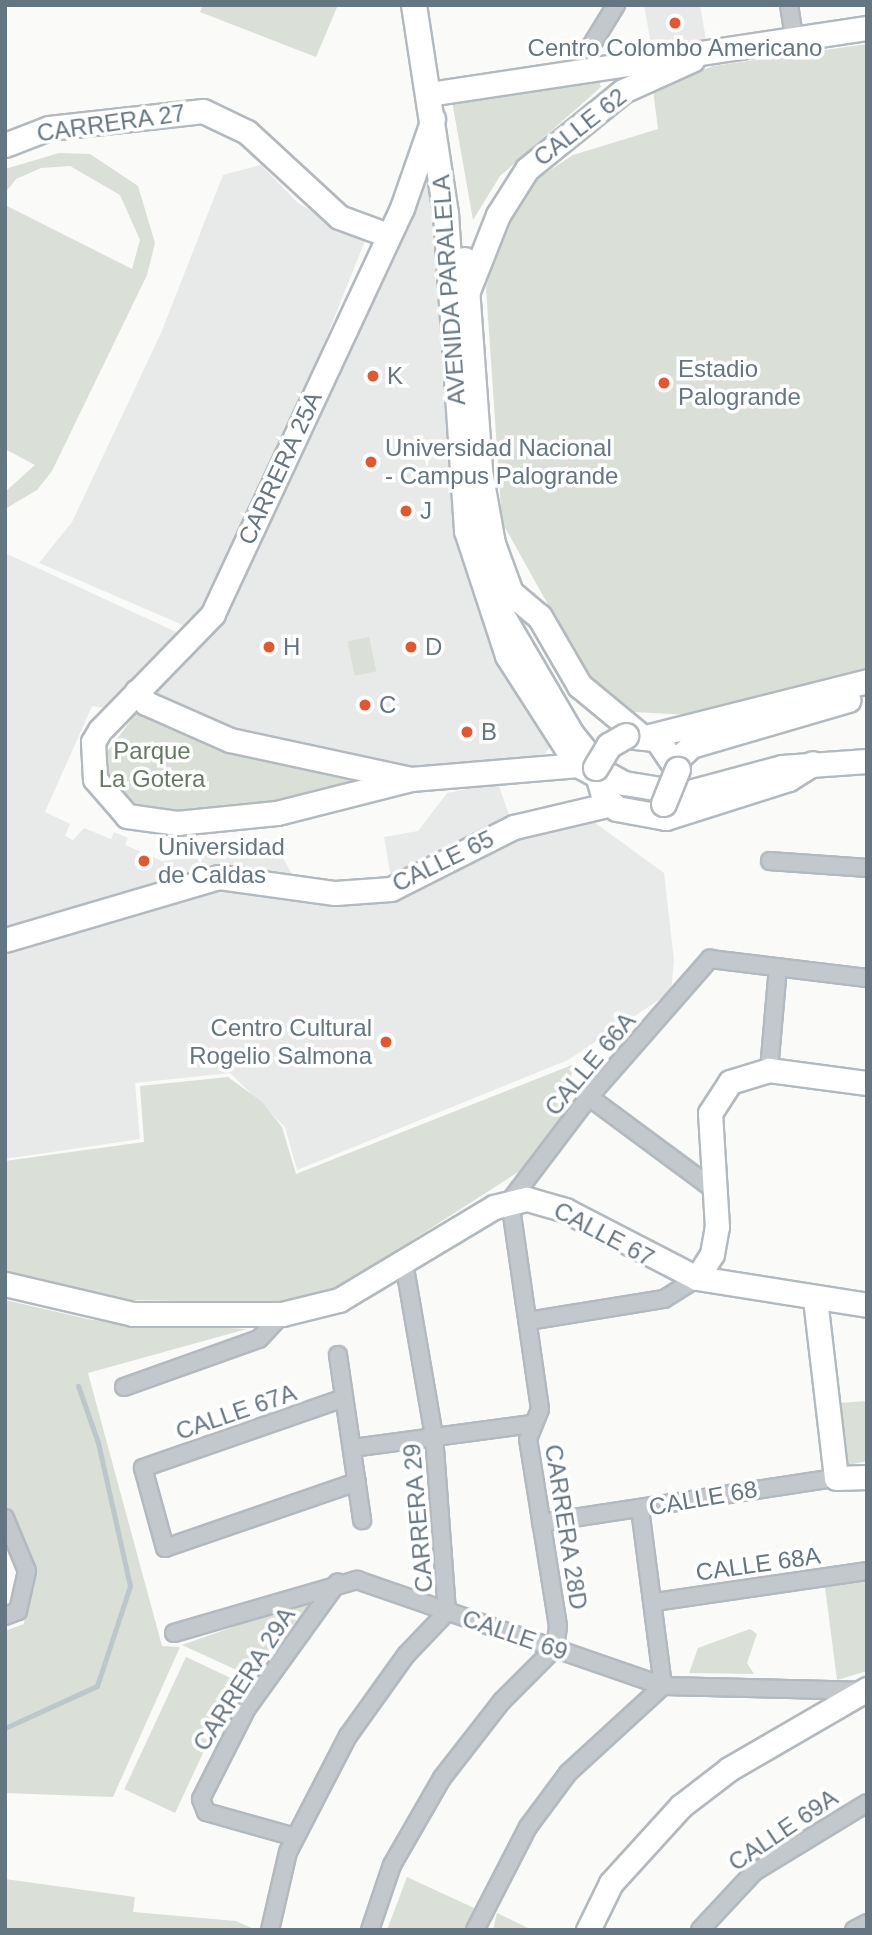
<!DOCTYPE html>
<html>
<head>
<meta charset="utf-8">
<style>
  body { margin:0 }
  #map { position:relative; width:872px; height:1935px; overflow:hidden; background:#fafaf8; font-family:Helvetica,sans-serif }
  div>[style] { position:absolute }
  .built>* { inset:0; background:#e8e9e9 }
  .green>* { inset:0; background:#dadfd7; transform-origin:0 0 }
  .stream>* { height:4.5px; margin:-2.25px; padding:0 2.25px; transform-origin:2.25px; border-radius:2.25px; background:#bbc7cb }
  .roads { filter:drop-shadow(2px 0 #b3babf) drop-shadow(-2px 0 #b3babf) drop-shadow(0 2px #b3babf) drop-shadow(0 -2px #b3babf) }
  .street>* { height:16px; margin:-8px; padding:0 8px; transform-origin:8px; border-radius:8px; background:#c3c8cc }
  .secondary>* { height:23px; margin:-11.5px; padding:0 11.5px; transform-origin:11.5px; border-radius:11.5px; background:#fff }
  .primary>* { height:24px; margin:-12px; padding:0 12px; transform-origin:12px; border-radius:12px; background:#fff }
  .bridges { filter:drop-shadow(2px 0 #b5babe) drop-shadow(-2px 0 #b5babe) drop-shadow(0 2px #b5babe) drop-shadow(0 -2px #b5babe) }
  .primary-bridge>* { height:24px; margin:-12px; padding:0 12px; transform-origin:12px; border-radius:12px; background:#fff }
  .dots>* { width:19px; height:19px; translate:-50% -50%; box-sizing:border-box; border:4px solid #fff; border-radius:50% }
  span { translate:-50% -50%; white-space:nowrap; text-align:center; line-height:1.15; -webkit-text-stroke:7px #fff; paint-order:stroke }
  .poi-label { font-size:24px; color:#657683 }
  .left { translate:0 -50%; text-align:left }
  .right { translate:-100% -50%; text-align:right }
  .street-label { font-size:24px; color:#657683 }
  .park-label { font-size:24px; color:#687a64 }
  .frame { position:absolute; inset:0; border:7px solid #657683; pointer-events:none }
</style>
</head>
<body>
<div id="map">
  <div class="built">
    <div style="clip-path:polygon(644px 5px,700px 5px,706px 40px,652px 50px)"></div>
    <div style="clip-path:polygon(431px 143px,477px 601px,555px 741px,537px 763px,447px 770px,342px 758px,263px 742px,150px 698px,159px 680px,187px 658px)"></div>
    <div style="clip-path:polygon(261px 165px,298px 203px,365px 241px,314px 368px,192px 629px,39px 563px,72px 522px,161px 333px,223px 175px)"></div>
    <div style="clip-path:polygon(5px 553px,187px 637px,106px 708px,92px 706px,45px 812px,70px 824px,65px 836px,73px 840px,84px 828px,111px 839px,114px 832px,128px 838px,125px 845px,162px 861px,276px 846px,295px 879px,314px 885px,391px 878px,384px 837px,418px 831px,447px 793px,498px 783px,517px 838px,594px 822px,664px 873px,674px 960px,671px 992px,568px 1060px,297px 1170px,285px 1127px,230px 1073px,135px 1083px,140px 1139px,5px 1159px)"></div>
  </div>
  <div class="green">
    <div style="clip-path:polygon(203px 5px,338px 5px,316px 57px,200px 12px)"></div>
    <div style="clip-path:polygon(867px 44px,867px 674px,691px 715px,633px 712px,586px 673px,502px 522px,486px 288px,505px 218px,535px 180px,573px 155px,658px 129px,653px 90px,713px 66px)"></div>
    <div style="clip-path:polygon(599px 80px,601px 87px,500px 176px,473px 220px,452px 101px)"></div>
    <div style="clip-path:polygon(59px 153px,90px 154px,138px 186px,155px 243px,147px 275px,52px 471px,37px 490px,5px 509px,5px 492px,35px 465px,5px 449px,5px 205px,132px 269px,140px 240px,120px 195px,70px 166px,41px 168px,16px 179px,5px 193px,5px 169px)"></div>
    <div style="left:369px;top:637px;width:35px;height:22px;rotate:78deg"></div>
    <div style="clip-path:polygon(138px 711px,373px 780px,216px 813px,128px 807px,107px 785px,104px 756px)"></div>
    <div style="clip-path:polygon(572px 1065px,570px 1107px,526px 1167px,324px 1297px,299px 1303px,128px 1300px,5px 1272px,5px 1161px,144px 1142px,140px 1086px,228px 1077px,262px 1102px,282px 1127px,296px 1174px)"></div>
    <div style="clip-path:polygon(5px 1300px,92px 1320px,247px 1329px,88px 1373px,162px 1646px,180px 1647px,113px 1797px,5px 1793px,5px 1631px,24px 1624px,32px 1561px,5px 1503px)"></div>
    <div style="clip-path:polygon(867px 1401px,867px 1461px,839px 1467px,824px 1404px)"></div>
    <div style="clip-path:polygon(867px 1580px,867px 1671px,837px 1680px,825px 1587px)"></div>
    <div style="clip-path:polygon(314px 1598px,252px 1677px,182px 1645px)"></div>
    <div style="clip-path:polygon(750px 1629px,757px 1634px,747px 1663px,754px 1674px,689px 1673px,698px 1648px)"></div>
    <div style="left:186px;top:1657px;width:56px;height:146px;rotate:25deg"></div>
    <div style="clip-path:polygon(407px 1877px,474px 1908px,468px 1930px,387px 1930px)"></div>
    <div style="clip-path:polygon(5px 1879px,135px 1897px,133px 1912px,236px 1921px,256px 1930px,5px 1930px)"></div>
    <div style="clip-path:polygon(497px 1913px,532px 1930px,493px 1930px)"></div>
  </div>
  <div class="stream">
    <div style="left:5px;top:1728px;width:101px;rotate:-24.5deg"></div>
    <div style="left:97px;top:1686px;width:105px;rotate:-71.7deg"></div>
    <div style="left:130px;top:1586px;width:147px;rotate:-102.6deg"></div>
    <div style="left:98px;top:1443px;width:60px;rotate:-109.3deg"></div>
  </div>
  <div class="roads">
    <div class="street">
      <div style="left:789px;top:5px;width:33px;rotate:81deg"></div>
      <div style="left:575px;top:72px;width:79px;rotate:-58.5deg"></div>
      <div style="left:770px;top:861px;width:97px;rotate:4.1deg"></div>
      <div style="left:769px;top:1070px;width:103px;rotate:-85deg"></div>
      <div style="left:589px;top:1097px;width:158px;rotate:36.5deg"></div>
      <div style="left:528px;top:1321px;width:138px;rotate:-9.2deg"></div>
      <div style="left:664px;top:1299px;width:39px;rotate:-32deg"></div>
      <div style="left:338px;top:1355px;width:167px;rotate:81.7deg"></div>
      <div style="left:124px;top:1387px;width:143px;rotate:-19.6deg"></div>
      <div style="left:259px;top:1339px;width:34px;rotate:-47deg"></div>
      <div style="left:344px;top:1398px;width:213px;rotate:160.8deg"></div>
      <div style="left:143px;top:1468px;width:83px;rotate:74.6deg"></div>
      <div style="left:165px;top:1548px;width:203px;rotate:-19deg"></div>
      <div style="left:352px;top:1448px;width:181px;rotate:-7.6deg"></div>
      <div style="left:5px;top:1518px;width:57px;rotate:67.5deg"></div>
      <div style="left:27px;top:1571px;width:41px;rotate:102.7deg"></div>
      <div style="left:18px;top:1611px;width:14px;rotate:159deg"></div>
      <div style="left:541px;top:1523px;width:298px;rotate:-8.7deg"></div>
      <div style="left:655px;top:1602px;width:214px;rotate:-8.3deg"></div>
      <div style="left:174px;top:1633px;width:191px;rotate:-16.2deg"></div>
      <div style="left:357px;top:1580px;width:324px;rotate:19.1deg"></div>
      <div style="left:663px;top:1686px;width:200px;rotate:1.4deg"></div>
      <div style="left:295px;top:1837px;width:92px;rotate:-164.3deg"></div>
      <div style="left:206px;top:1812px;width:14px;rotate:-111deg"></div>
      <div style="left:201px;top:1799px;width:102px;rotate:-63.2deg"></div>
      <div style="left:247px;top:1708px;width:155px;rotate:-54.2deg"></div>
      <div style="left:270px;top:1930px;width:80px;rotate:-77deg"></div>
      <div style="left:288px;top:1852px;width:131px;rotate:-62.7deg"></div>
      <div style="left:348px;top:1736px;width:100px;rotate:-54.4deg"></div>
      <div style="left:406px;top:1655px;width:59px;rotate:-46.4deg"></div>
      <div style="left:447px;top:1612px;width:176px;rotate:-94.2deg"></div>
      <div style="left:434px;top:1436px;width:176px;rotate:-99.8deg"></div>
      <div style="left:370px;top:1930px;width:69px;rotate:-71.3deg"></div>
      <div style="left:392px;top:1865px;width:100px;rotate:-60.1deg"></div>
      <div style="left:442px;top:1778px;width:98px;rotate:-52.1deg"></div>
      <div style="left:502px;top:1701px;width:75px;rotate:-45deg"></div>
      <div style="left:555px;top:1648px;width:22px;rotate:-82deg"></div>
      <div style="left:558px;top:1626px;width:189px;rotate:-99.1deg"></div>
      <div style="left:528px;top:1439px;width:32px;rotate:-68deg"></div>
      <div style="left:540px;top:1409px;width:210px;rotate:-98.2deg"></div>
      <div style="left:510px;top:1201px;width:131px;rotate:-52.8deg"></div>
      <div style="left:589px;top:1097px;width:184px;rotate:-48.8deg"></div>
      <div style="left:710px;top:959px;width:158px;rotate:6.9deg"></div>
      <div style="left:475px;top:1930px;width:116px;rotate:-62.8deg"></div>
      <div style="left:528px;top:1827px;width:67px;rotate:-53.5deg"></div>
      <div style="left:568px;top:1773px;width:129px;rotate:-42.5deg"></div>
      <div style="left:663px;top:1686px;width:178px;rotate:-97.4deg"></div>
      <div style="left:700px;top:1930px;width:79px;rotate:-47deg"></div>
      <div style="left:754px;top:1872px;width:132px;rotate:-31.4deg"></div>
      <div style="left:854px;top:1930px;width:15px;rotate:-28deg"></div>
    </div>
    <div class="secondary">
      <div style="left:429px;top:94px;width:443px;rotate:-8.6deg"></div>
      <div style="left:433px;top:119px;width:94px;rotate:109.2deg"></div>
      <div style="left:402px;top:208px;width:448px;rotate:115deg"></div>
      <div style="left:213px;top:614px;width:162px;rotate:134.2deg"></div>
      <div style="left:100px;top:730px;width:14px;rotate:120deg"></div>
      <div style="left:93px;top:742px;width:37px;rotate:87deg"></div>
      <div style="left:95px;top:779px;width:49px;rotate:49.1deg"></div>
      <div style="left:127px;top:816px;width:50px;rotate:8deg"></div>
      <div style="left:177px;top:823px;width:100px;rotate:-5.7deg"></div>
      <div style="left:277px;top:813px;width:138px;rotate:-14.2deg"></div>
      <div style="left:411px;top:779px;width:168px;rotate:-4.8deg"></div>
      <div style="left:5px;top:145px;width:47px;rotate:-21.1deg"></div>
      <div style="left:49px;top:128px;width:155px;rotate:-6.3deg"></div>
      <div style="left:203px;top:111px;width:49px;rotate:25.5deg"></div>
      <div style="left:247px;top:132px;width:125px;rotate:42.7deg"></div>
      <div style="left:339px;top:217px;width:52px;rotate:20.2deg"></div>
      <div style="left:468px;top:291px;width:82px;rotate:-68.5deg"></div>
      <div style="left:498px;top:215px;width:54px;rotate:-57.8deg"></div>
      <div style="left:527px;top:169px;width:124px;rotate:-39.1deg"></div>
      <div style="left:623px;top:91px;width:76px;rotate:-24.2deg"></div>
      <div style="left:499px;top:609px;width:145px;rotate:59.7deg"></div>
      <div style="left:572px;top:734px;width:48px;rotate:51deg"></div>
      <div style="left:602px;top:771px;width:25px;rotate:29deg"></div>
      <div style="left:624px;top:783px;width:62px;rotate:9.3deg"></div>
      <div style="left:685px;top:793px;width:100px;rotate:-15deg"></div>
      <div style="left:782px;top:767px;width:85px;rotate:-4deg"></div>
      <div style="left:137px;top:691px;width:15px;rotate:53deg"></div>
      <div style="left:146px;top:703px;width:92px;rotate:23.8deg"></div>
      <div style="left:230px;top:740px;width:185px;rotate:12.2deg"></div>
      <div style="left:650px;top:736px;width:224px;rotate:-14.2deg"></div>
      <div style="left:675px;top:761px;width:22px;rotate:-43deg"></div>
      <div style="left:691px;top:746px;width:164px;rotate:-16.3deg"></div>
      <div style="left:5px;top:940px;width:223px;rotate:-16.4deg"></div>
      <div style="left:219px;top:877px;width:117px;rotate:7.9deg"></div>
      <div style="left:335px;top:893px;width:56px;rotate:-4.1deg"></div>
      <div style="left:391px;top:889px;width:138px;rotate:-26.8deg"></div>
      <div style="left:514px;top:827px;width:100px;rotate:-13.3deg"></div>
      <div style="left:697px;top:1278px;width:28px;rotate:-58deg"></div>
      <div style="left:712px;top:1254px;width:27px;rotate:-80deg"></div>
      <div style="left:717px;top:1227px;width:114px;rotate:-93.5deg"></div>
      <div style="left:710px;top:1113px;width:37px;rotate:-57deg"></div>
      <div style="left:730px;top:1082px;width:41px;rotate:-17.1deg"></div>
      <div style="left:769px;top:1070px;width:99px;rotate:7.6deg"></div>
      <div style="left:5px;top:1284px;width:131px;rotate:13.2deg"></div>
      <div style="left:133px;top:1314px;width:149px"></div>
      <div style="left:282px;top:1314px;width:59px;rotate:-13.8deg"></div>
      <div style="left:339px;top:1300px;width:181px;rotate:-31deg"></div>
      <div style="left:494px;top:1207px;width:34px;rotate:-14deg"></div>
      <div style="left:527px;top:1199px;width:40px;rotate:16deg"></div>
      <div style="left:565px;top:1210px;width:148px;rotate:27.3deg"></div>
      <div style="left:697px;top:1278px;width:172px;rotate:9deg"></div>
      <div style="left:815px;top:1299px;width:180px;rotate:83.3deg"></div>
      <div style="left:836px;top:1478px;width:31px;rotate:-2deg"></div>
      <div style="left:588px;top:1930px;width:52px;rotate:-63.9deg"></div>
      <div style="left:611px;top:1883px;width:104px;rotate:-47.7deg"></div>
      <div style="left:681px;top:1806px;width:61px;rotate:-37.6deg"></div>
      <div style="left:729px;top:1769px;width:160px;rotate:-30.1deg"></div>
    </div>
    <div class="primary">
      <div style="left:414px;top:5px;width:211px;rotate:81.3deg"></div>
      <div style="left:446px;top:214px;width:318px;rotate:86.2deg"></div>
      <div style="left:467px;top:531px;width:132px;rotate:71.8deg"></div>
      <div style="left:508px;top:656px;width:130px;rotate:57.3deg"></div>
      <div style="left:578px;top:765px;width:21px;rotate:28deg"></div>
      <div style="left:465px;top:260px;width:212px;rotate:85.9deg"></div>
      <div style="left:480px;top:471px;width:74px;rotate:79.9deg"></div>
      <div style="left:493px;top:544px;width:52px;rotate:69.8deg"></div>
      <div style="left:511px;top:593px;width:38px;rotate:40deg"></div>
      <div style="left:540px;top:617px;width:80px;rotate:59.9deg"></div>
      <div style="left:580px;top:686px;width:75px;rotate:39.6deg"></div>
      <div style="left:626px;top:736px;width:31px;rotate:6deg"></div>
      <div style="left:657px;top:739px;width:37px;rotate:56deg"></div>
      <div style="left:596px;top:768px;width:29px;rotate:74deg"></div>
      <div style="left:604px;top:796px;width:18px;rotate:45deg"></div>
      <div style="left:617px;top:809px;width:50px;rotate:10.4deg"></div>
      <div style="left:666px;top:818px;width:129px;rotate:-17.6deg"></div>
      <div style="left:789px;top:779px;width:28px;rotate:-32deg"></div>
    </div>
  </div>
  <div class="bridges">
    <div class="primary-bridge">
      <div style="left:596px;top:768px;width:26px;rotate:-59deg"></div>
      <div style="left:609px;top:746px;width:20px;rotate:-30deg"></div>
      <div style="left:664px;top:804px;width:37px;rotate:-68deg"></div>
    </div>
  </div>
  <div class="dots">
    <div style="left:675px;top:23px;background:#e4572e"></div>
    <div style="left:373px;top:376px;background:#e4572e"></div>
    <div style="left:664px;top:383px;background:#e4572e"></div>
    <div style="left:371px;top:462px;background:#e4572e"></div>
    <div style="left:406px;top:511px;background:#e4572e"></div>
    <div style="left:269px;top:647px;background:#e4572e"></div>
    <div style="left:411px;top:647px;background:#e4572e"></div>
    <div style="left:365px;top:705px;background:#e4572e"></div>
    <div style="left:467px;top:732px;background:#e4572e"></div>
    <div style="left:144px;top:861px;background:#e4572e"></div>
    <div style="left:386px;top:1042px;background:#e4572e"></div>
  </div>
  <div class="poi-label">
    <span style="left:675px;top:48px">Centro Colombo Americano</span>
    <span class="left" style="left:678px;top:383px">Estadio<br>Palogrande</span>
    <span class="left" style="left:387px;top:376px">K</span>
    <span class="left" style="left:385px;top:462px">Universidad Nacional<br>- Campus Palogrande</span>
    <span class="left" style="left:420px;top:511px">J</span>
    <span class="left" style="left:283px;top:647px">H</span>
    <span class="left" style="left:425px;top:647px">D</span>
    <span class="left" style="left:379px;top:705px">C</span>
    <span class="left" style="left:481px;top:732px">B</span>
    <span class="left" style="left:158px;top:861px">Universidad<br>de Caldas</span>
    <span class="right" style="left:372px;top:1042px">Centro Cultural<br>Rogelio Salmona</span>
  </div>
  <div class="street-label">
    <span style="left:111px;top:123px;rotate:-8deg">CARRERA 27</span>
    <span style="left:580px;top:127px;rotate:-38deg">CALLE 62</span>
    <span style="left:449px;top:290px;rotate:-94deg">AVENIDA PARALELA</span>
    <span style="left:280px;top:468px;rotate:-65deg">CARRERA 25A</span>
    <span style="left:443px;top:861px;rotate:-26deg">CALLE 65</span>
    <span style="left:590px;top:1064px;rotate:-50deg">CALLE 66A</span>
    <span style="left:604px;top:1234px;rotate:28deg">CALLE 67</span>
    <span style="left:236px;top:1412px;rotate:-19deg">CALLE 67A</span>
    <span style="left:703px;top:1498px;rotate:-10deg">CALLE 68</span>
    <span style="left:418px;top:1518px;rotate:-95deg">CARRERA 29</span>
    <span style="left:566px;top:1527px;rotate:81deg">CARRERA 28D</span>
    <span style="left:758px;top:1564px;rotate:-8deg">CALLE 68A</span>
    <span style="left:515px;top:1635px;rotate:19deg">CALLE 69</span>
    <span style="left:244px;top:1679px;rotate:-57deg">CARRERA 29A</span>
    <span style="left:783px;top:1830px;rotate:-34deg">CALLE 69A</span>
  </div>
  <div class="park-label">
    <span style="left:152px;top:765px">Parque<br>La Gotera</span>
  </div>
  <div class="frame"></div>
</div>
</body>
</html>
